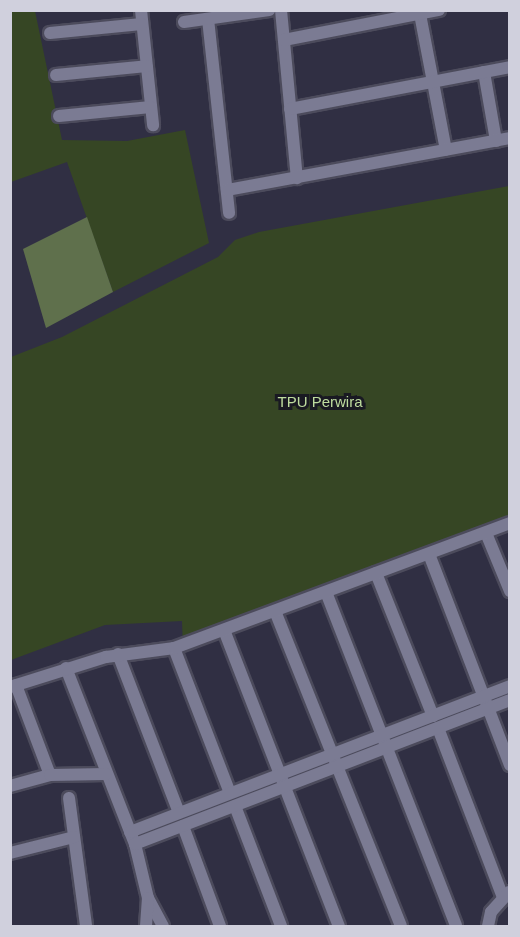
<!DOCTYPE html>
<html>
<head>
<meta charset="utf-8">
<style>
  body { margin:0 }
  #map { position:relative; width:520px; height:937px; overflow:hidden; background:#302f43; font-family:Arial,sans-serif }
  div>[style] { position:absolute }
  .green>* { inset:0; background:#364624 }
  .forest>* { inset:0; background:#5f704c }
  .roads { filter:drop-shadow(2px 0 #4c4b5c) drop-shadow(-2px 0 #4c4b5c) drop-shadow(0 2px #4c4b5c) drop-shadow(0 -2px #4c4b5c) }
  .street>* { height:12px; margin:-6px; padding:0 6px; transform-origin:6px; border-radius:6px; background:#7b7b93 }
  span { translate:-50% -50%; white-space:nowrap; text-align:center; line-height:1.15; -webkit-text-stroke:6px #191922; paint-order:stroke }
  .park-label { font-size:15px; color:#bedc9e }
  .frame { position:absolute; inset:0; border:12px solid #d0d0dd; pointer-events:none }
</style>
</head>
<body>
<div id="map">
  <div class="green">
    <div style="clip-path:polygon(11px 11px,35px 11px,62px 140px,127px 141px,185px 130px,209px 243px,113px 292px,67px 162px,11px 182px)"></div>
    <div style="clip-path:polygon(509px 186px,509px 518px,183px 649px,182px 621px,105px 625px,11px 660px,11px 357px,62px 337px,218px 257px,235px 240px,259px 232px)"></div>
  </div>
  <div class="forest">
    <div style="clip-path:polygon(87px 217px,113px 292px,46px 328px,23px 249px)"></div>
  </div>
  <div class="roads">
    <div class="street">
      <div style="left:141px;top:10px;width:116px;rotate:84deg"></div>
      <div style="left:281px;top:10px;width:169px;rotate:84.6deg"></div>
      <div style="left:420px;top:14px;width:138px;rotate:79.2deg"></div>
      <div style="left:208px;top:19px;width:195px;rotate:83.8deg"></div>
      <div style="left:184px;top:22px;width:86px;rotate:-8deg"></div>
      <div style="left:50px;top:33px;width:92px;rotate:-5.6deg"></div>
      <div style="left:284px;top:40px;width:158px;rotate:-11deg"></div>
      <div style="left:484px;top:72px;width:70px;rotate:80.1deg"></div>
      <div style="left:56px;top:75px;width:91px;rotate:-5.6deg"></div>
      <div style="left:290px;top:109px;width:224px;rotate:-10.8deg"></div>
      <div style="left:59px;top:116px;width:92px;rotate:-5.6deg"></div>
      <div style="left:227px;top:190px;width:288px;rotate:-10.4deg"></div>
      <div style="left:486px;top:533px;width:63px;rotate:67.5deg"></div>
      <div style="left:429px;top:554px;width:226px;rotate:69deg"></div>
      <div style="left:376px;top:573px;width:154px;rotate:68.3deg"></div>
      <div style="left:326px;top:592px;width:358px;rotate:68.7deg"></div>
      <div style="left:275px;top:611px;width:339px;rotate:68.2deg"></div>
      <div style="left:224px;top:630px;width:318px;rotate:68.8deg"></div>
      <div style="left:174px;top:648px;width:155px;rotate:68.9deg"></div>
      <div style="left:118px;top:654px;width:170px;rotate:69deg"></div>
      <div style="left:66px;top:668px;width:189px;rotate:68.6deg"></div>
      <div style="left:135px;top:844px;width:56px;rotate:76.5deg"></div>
      <div style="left:148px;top:898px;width:32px;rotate:62deg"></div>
      <div style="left:16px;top:685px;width:96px;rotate:69.3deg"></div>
      <div style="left:10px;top:687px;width:101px;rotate:-17.4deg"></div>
      <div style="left:106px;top:657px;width:69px;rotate:-7.5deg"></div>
      <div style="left:174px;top:648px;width:358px;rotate:-20.4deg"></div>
      <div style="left:438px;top:728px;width:181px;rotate:69deg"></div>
      <div style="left:10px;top:786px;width:41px;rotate:-15.4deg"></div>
      <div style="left:50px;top:775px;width:56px;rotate:-1deg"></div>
      <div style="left:69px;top:798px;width:129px;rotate:82.4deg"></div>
      <div style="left:235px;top:806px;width:129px;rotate:69deg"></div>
      <div style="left:183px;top:826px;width:107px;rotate:69.7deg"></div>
      <div style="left:130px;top:832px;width:407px;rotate:-21deg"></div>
      <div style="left:135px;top:844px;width:402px;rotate:-21deg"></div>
      <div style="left:10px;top:853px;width:66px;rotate:-14deg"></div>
      <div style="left:146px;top:926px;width:28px;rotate:-86deg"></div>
      <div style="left:488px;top:926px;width:14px;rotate:-78deg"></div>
      <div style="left:491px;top:912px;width:27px;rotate:-48deg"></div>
    </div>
  </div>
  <div class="park-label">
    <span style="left:320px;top:402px">TPU Perwira</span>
  </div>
  <div class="frame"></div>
</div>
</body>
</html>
